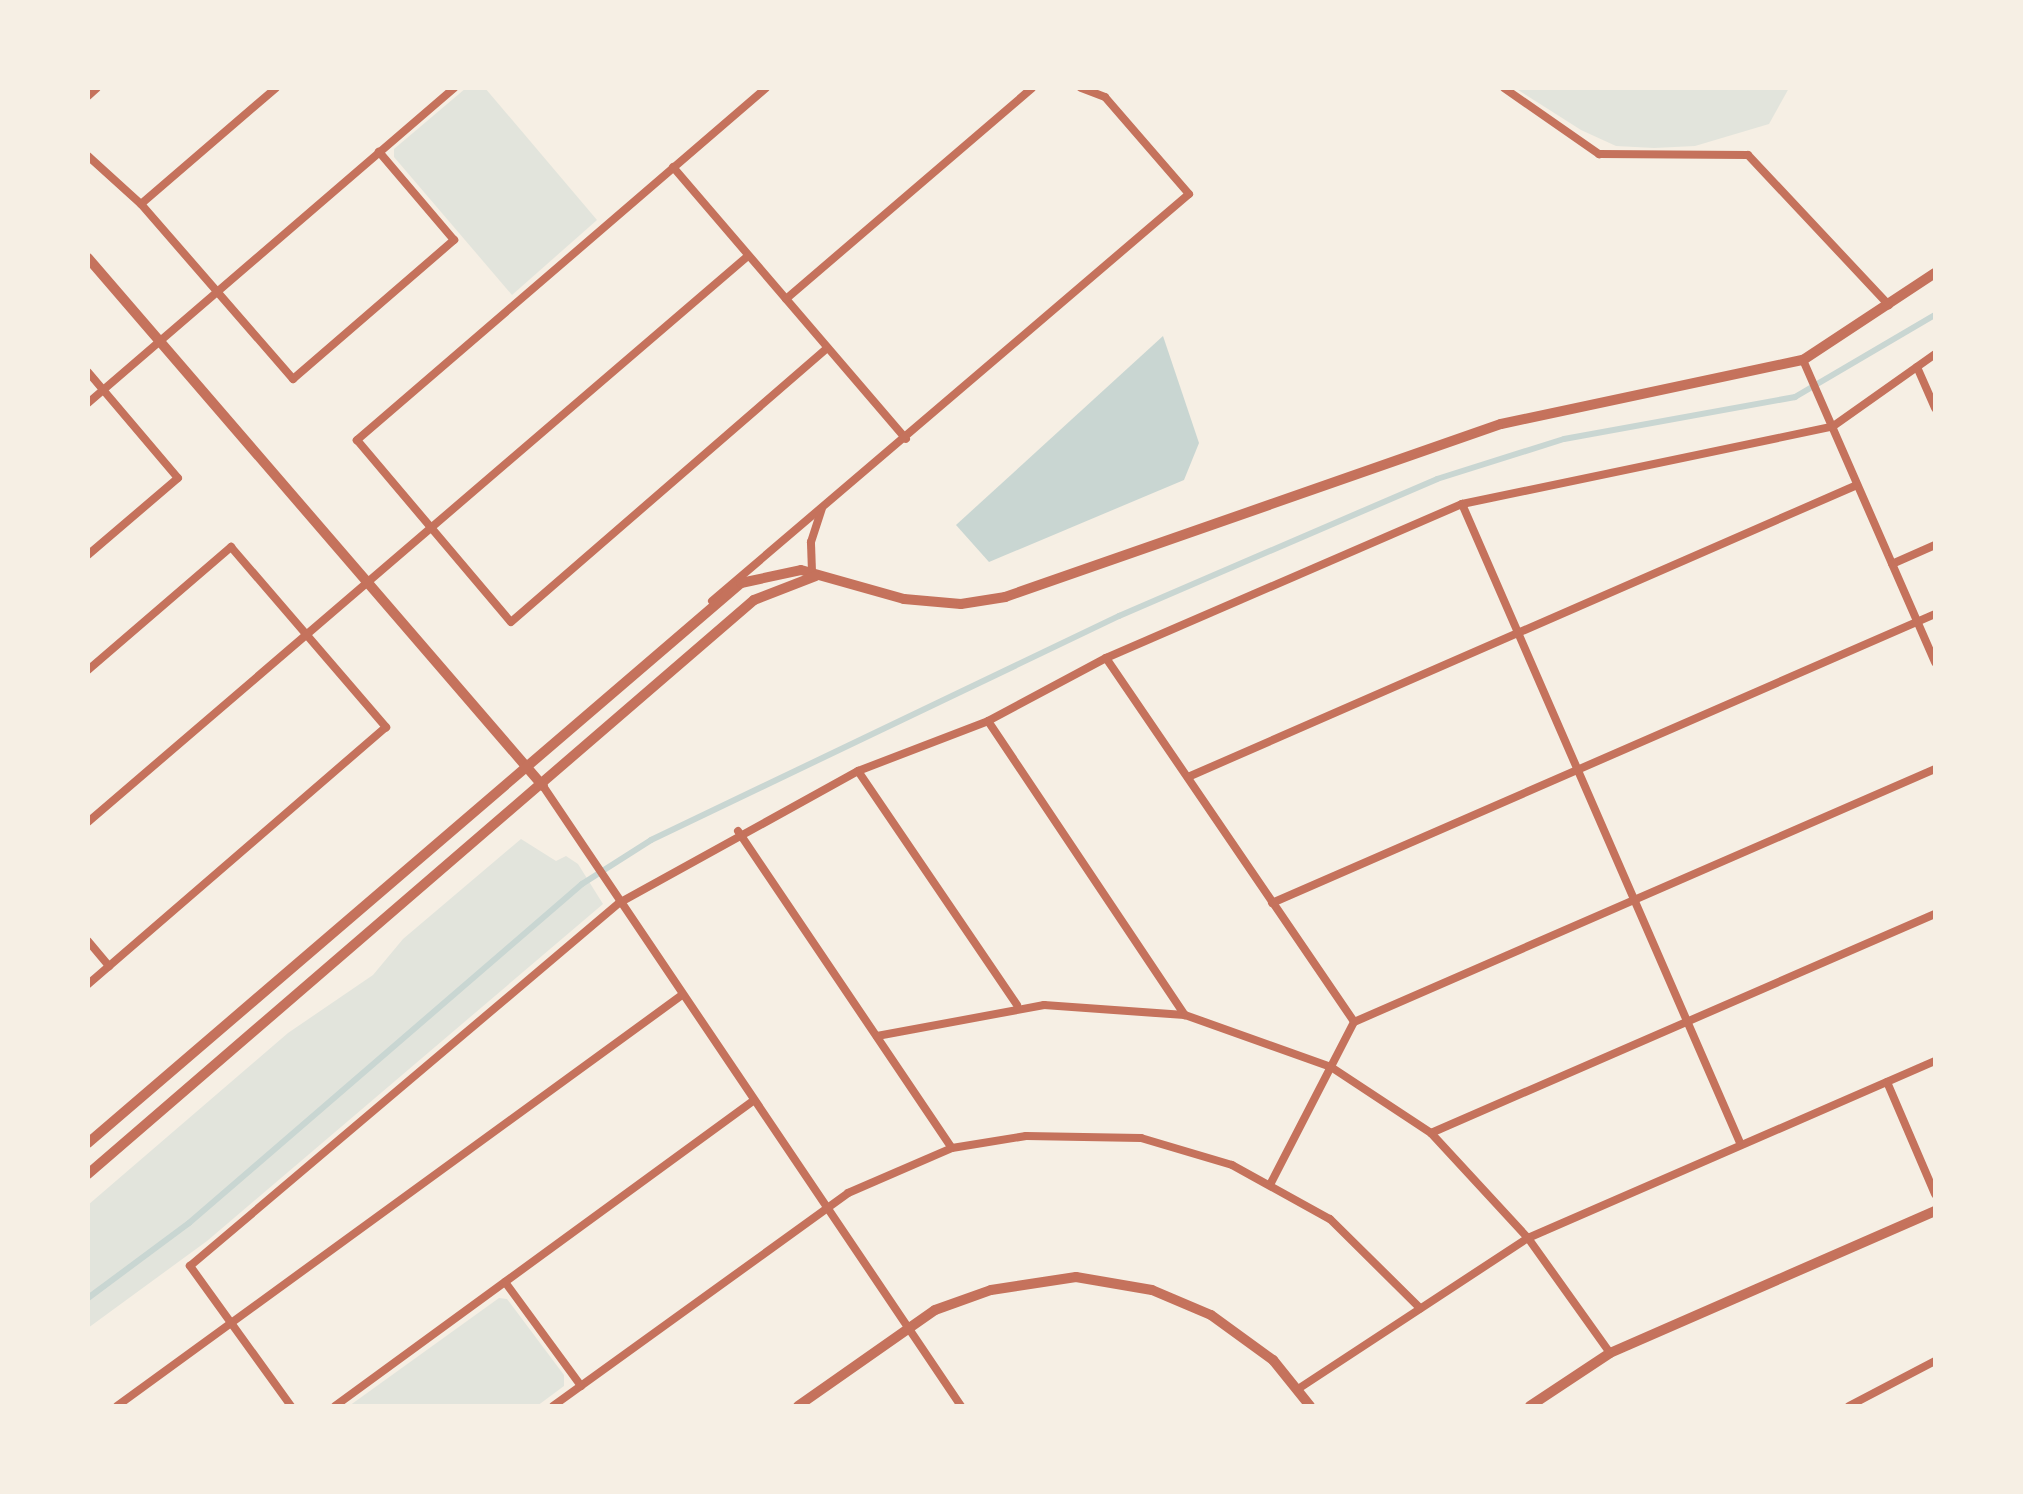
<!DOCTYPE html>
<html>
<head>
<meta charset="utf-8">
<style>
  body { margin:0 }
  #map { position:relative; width:2023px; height:1494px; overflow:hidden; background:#f6efe4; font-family:"Sofia Sans Condensed",sans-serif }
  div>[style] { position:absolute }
  .green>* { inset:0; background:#e2e4dc }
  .water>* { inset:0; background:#c9d6d2 }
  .stream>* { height:6px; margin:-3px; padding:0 3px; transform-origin:3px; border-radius:3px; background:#c9d6d2 }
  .minor>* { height:8px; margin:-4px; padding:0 4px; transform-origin:4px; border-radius:4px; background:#c5725c }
  .tertiary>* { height:10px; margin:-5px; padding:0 5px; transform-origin:5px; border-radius:5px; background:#c5725c }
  span { translate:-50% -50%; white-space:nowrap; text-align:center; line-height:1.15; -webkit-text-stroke:6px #f6efe4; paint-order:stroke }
  .frame { position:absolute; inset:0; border:90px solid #f6efe4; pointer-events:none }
</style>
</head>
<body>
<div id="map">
  <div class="green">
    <div style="clip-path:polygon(466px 88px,485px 88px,597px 220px,512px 295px,394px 157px,394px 149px)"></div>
    <div style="clip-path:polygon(1515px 88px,1789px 88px,1769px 124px,1695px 146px,1654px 148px,1616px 146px,1581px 130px)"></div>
    <div style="clip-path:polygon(521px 839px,556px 861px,566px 856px,578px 864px,603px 904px,207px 1241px,88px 1328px,88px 1205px,288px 1033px,373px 975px,403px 939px)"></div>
    <div style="clip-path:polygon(499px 1298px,507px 1299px,564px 1375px,564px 1386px,537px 1406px,349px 1406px)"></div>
  </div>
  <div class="water">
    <div style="clip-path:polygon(1163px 336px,1199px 443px,1184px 480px,989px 562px,956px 525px)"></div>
  </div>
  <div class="stream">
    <div style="left:88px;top:1298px;width:126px;rotate:-36.6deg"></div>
    <div style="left:189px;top:1223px;width:519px;rotate:-40.78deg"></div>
    <div style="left:582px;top:884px;width:82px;rotate:-32.5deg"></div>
    <div style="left:651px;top:840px;width:519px;rotate:-25.58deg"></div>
    <div style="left:1119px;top:616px;width:346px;rotate:-23.3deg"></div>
    <div style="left:1437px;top:479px;width:133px;rotate:-17.5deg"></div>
    <div style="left:1564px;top:439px;width:235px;rotate:-10.3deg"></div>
    <div style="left:1795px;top:397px;width:162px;rotate:-30.4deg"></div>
  </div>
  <div class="minor">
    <div style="left:766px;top:88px;width:540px;rotate:139.28deg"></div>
    <div style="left:357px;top:440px;width:238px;rotate:49.8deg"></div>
    <div style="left:511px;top:622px;width:418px;rotate:-40.9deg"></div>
    <div style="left:1504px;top:88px;width:116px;rotate:34.8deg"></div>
    <div style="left:1599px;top:154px;width:149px;rotate:0.4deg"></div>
    <div style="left:1748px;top:155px;width:206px;rotate:46.8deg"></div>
    <div style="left:88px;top:96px;width:12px;rotate:-42deg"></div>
    <div style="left:88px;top:156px;width:72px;rotate:42.2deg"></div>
    <div style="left:141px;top:204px;width:232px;rotate:49deg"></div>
    <div style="left:293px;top:379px;width:213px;rotate:-40.8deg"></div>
    <div style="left:454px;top:240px;width:116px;rotate:-130.4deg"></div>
    <div style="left:673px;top:167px;width:358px;rotate:49.4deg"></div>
    <div style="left:141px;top:204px;width:178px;rotate:-40.7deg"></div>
    <div style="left:786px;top:299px;width:324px;rotate:-40.6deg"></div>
    <div style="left:1803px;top:360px;width:330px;rotate:66.4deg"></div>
    <div style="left:1917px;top:367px;width:45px;rotate:66.3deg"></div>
    <div style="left:88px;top:372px;width:139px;rotate:49.7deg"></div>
    <div style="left:178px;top:478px;width:118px;rotate:139.5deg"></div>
    <div style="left:88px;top:403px;width:483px;rotate:-40.7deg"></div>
    <div style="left:1462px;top:504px;width:699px;rotate:66.48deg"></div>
    <div style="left:1892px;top:564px;width:47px;rotate:-23.8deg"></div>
    <div style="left:812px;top:572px;width:30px;rotate:-92deg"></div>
    <div style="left:811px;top:542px;width:35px;rotate:-72deg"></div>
    <div style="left:712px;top:601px;width:627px;rotate:-40.47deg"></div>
    <div style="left:1189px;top:194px;width:128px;rotate:-130.9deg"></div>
    <div style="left:1105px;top:97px;width:26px;rotate:-159deg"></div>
    <div style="left:1106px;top:658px;width:440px;rotate:55.7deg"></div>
    <div style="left:1354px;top:1022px;width:181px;rotate:117.3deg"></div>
    <div style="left:88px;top:670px;width:189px;rotate:-40.7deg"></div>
    <div style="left:231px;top:547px;width:238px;rotate:49.3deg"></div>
    <div style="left:386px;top:727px;width:394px;rotate:139.2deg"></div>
    <div style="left:988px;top:721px;width:354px;rotate:56.2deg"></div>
    <div style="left:858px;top:771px;width:283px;rotate:55.8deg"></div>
    <div style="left:1188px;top:777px;width:730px;rotate:-23.58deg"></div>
    <div style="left:543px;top:786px;width:748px;rotate:56.01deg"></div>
    <div style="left:88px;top:822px;width:869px;rotate:-40.62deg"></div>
    <div style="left:738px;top:831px;width:382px;rotate:56deg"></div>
    <div style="left:1272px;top:903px;width:723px;rotate:-23.55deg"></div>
    <div style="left:88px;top:941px;width:33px;rotate:50deg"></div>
    <div style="left:1354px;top:1022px;width:634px;rotate:-23.53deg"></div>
    <div style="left:877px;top:1036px;width:170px;rotate:-10.5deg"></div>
    <div style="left:1044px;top:1005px;width:141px;rotate:4.1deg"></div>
    <div style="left:1185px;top:1015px;width:155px;rotate:19.6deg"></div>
    <div style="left:1331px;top:1067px;width:120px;rotate:33.4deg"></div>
    <div style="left:1431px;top:1133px;width:143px;rotate:47.3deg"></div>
    <div style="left:1528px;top:1238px;width:141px;rotate:54.5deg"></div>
    <div style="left:1887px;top:1082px;width:122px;rotate:66.8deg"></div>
    <div style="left:1431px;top:1133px;width:550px;rotate:-23.49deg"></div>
    <div style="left:505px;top:1282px;width:129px;rotate:53.8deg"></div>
    <div style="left:1298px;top:1389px;width:275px;rotate:-33.3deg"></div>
    <div style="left:1528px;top:1238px;width:444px;rotate:-23.5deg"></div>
    <div style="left:117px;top:1406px;width:699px;rotate:-36.03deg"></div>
    <div style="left:291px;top:1406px;width:173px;rotate:-125.8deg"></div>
    <div style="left:190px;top:1266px;width:562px;rotate:-40.24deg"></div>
    <div style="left:619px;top:903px;width:273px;rotate:-28.9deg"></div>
    <div style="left:858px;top:771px;width:139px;rotate:-21deg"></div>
    <div style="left:988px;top:721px;width:134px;rotate:-28.1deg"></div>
    <div style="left:1106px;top:658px;width:388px;rotate:-23.4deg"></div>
    <div style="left:1462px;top:504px;width:378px;rotate:-11.8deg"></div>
    <div style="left:1832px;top:427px;width:126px;rotate:-35.3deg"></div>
    <div style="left:335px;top:1406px;width:517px;rotate:-36.12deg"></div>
    <div style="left:553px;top:1406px;width:364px;rotate:-35.8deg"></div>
    <div style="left:848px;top:1193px;width:113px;rotate:-23.4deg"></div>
    <div style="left:952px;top:1148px;width:75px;rotate:-9.2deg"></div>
    <div style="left:1026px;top:1136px;width:115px;rotate:1deg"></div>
    <div style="left:1141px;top:1138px;width:95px;rotate:16.5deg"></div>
    <div style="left:1232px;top:1165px;width:112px;rotate:28.9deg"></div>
    <div style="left:1330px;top:1219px;width:127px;rotate:44.7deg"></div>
    <div style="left:1849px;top:1406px;width:97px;rotate:-27.6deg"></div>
  </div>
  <div class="tertiary">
    <div style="left:88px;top:258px;width:697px;rotate:49.25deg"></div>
    <div style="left:88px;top:1143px;width:860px;rotate:-40.62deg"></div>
    <div style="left:741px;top:583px;width:61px;rotate:-12.2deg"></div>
    <div style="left:801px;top:570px;width:107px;rotate:15.7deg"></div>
    <div style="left:904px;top:599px;width:57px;rotate:5deg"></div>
    <div style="left:961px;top:604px;width:45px;rotate:-9deg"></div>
    <div style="left:1005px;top:597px;width:525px;rotate:-19.23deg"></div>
    <div style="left:1501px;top:424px;width:309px;rotate:-12deg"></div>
    <div style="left:1803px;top:360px;width:158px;rotate:-33.4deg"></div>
    <div style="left:88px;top:1174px;width:879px;rotate:-40.76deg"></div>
    <div style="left:754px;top:600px;width:66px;rotate:-21.2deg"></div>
    <div style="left:798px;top:1406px;width:167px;rotate:-35deg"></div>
    <div style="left:935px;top:1310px;width:59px;rotate:-19.7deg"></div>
    <div style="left:991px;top:1290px;width:86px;rotate:-8.7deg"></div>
    <div style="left:1076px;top:1277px;width:77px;rotate:9.7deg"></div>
    <div style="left:1152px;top:1290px;width:64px;rotate:23deg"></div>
    <div style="left:1211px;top:1315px;width:77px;rotate:36deg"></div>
    <div style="left:1273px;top:1360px;width:59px;rotate:51.2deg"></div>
    <div style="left:1530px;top:1406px;width:96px;rotate:-33.5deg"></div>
    <div style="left:1610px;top:1353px;width:355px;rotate:-23.6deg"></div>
  </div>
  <div class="frame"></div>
</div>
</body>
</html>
